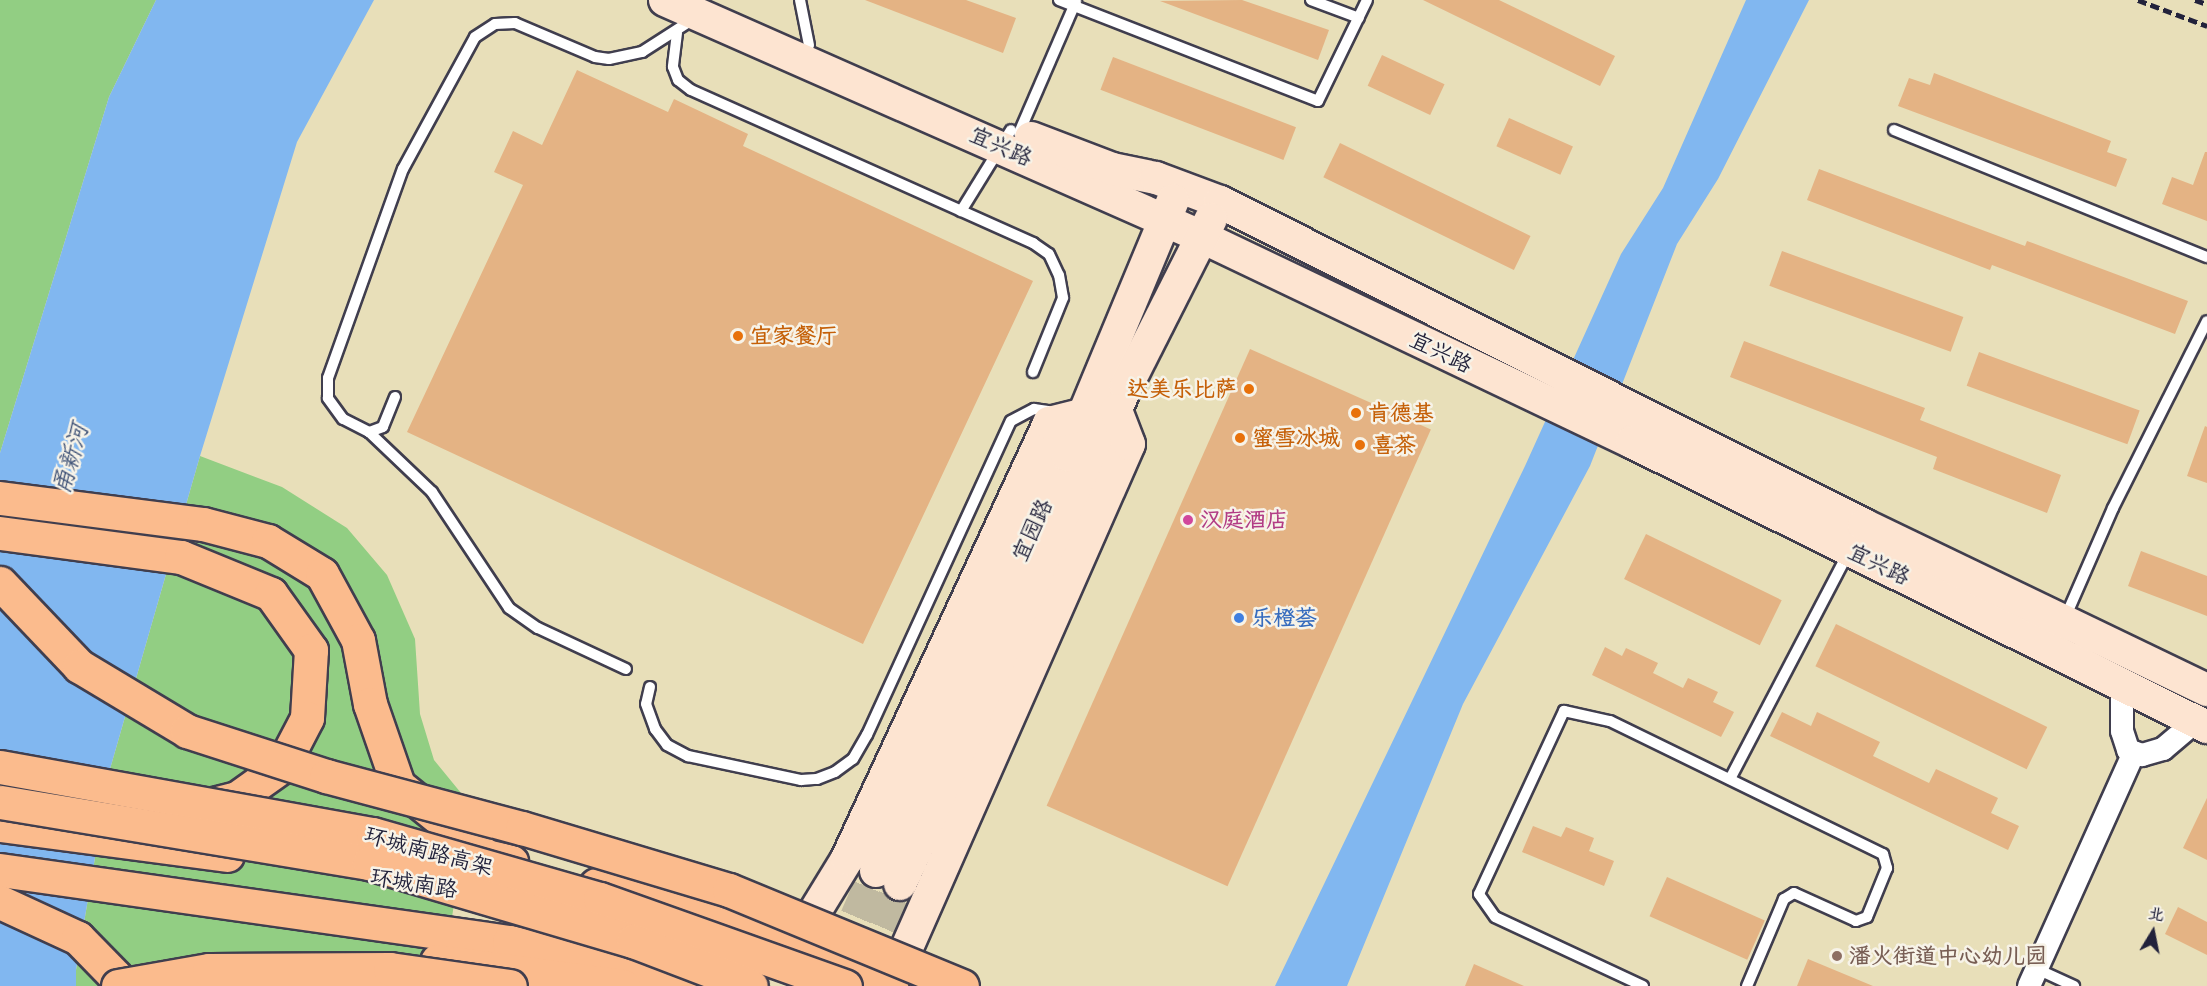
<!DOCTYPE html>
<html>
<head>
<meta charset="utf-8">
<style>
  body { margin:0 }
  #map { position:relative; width:2207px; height:986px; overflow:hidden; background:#e8dfb9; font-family:"Shantell Sans","LXGW WenKai TC",sans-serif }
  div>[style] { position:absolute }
  .green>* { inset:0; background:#92ce83 }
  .water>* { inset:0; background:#81b7f0 }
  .building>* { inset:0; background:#e4b384; transform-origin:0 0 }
  .secondary-tunnel>* { height:32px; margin-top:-16px; transform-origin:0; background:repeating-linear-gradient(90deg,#c0b9a0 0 32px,transparent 0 48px) }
  .roads { filter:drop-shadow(2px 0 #403e4e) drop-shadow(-2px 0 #403e4e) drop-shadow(0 2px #403e4e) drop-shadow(0 -2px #403e4e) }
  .lane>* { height:10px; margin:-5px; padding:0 5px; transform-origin:5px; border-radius:5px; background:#fff }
  .street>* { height:22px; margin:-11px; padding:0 11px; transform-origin:11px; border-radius:11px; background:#fff }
  .secondary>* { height:32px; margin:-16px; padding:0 16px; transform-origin:16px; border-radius:16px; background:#fde4d1 }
  .primary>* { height:33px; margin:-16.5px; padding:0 16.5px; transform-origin:16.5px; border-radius:16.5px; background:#fbbb8d }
  .highway>* { height:33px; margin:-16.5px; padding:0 16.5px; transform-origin:16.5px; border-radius:16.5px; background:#fbbb8d }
  .rail>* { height:4.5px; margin-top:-2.25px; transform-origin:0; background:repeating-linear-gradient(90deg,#22223b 0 9px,transparent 0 13.5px) }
  .bridges { filter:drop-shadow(2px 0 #403e4e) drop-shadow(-2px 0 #403e4e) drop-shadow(0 2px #403e4e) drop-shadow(0 -2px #403e4e) }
  .highway-bridge>* { height:33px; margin:-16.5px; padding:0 16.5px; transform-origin:16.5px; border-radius:16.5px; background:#fbbb8d }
  .dots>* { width:16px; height:16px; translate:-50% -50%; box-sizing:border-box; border:3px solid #f7f3e8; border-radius:50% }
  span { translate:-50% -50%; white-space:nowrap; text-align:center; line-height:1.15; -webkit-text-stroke:5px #f7f3e8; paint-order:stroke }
  .street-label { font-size:22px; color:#22223b }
  .food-label { font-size:22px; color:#c56008; font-weight:700 }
  .left { translate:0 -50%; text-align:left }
  .right { translate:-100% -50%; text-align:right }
  .hotel-label { font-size:22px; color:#b23c85; font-weight:700 }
  .shop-label { font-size:22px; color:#366cbe; font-weight:700 }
  .education-label { font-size:22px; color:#785e54; font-weight:700 }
  .water-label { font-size:24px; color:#43567a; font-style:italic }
  .north { position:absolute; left:2123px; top:902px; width:60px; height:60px; -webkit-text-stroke:4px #f7f3e8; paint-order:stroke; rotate:10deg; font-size:16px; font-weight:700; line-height:24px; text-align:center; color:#22223b }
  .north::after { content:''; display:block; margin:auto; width:21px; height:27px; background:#22223b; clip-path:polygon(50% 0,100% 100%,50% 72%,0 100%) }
</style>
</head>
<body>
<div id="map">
  <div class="green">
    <div style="clip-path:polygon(0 0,156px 0,109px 97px,0 453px)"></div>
    <div style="clip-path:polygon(200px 456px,282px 487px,347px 528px,387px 575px,415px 639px,420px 714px,434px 760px,470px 804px,441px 986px,76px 986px,76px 970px,110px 769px)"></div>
  </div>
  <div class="water">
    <div style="clip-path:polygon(156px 0,374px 0,297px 142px,200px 456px,110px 769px,76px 970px,76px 986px,0 986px,0 453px,109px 97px)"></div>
    <div style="clip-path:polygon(1746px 0,1809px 0,1718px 179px,1677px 244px,1590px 466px,1463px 704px,1347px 986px,1275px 986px,1525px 466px,1621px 254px,1663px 188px)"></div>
  </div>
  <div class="building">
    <div style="clip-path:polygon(865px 0,966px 0,1016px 18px,1003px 53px)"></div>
    <div style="clip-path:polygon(1242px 0,1329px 30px,1318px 60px,1160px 1px)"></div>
    <div style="clip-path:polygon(1423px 0,1499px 0,1615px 56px,1600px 86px)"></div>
    <div style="left:1382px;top:55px;width:69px;height:34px;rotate:25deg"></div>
    <div style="left:1113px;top:57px;width:196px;height:35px;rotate:21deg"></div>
    <div style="clip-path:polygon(577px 70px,668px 112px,674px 99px,748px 134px,743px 146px,1033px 281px,863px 644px,407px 432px,523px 185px,494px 172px,513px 131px,542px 145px)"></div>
    <div style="clip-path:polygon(1934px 73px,2111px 141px,2107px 152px,2127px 159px,2116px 187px,1898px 106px,1909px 78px,1930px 85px)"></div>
    <div style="left:1509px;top:118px;width:70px;height:31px;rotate:24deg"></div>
    <div style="left:1340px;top:143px;width:212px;height:38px;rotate:26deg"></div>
    <div style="clip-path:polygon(2205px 152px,2207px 152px,2207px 221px,2162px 204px,2172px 177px,2193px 185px)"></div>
    <div style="clip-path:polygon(1819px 169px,2025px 246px,2027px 241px,2188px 301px,2175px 334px,1992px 265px,1990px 270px,1807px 200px)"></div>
    <div style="left:1782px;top:251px;width:193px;height:37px;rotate:20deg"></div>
    <div style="clip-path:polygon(1744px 341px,1925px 408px,1920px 420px,2061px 475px,2047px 513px,1933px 469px,1937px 457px,1730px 377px)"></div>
    <div style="left:1250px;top:349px;width:198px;height:500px;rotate:24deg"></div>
    <div style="left:1979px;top:352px;width:171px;height:36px;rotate:20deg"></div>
    <div style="clip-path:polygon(2205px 426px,2207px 427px,2207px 483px,2187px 476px)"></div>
    <div style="left:1646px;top:534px;width:151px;height:50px;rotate:26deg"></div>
    <div style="clip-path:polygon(2141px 551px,2207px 576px,2207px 616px,2128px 586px)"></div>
    <div style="left:1836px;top:624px;width:235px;height:47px;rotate:26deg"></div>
    <div style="clip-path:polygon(1605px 647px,1622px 656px,1626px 648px,1658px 663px,1653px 673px,1683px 688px,1688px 678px,1718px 692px,1713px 702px,1734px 712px,1721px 737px,1592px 675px)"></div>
    <div style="clip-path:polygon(1782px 712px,1811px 726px,1817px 712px,1880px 742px,1873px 756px,1929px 783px,1936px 769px,1998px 798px,1991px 813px,2019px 826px,2008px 850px,1770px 736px)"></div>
    <div style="clip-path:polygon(2207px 798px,2207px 860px,2183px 848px)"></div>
    <div style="clip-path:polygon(1533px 826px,1561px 837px,1566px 827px,1594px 838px,1589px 851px,1614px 861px,1604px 886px,1522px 852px)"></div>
    <div style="left:1667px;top:877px;width:107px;height:43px;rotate:24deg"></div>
    <div style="clip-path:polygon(2178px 907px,2207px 922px,2207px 955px,2165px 934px)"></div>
    <div style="clip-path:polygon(1808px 959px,1873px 986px,1797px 986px)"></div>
    <div style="clip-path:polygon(1474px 964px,1524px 986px,1465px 986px)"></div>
  </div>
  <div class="secondary-tunnel">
    <div style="left:837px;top:961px;width:98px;rotate:-66.6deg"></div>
    <div style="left:862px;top:971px;width:95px;rotate:-66.4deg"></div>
  </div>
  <div class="roads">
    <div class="lane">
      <div style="left:800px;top:0;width:46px;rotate:78.7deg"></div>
      <div style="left:1059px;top:0;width:278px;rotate:21.3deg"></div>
      <div style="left:1318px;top:101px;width:112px;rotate:-64.1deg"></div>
      <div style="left:1311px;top:0;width:51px;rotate:20.6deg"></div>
      <div style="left:677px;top:33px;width:34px;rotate:97deg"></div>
      <div style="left:673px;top:67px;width:14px;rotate:69deg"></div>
      <div style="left:678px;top:80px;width:16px;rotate:38deg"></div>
      <div style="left:691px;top:90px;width:375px;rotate:24.1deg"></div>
      <div style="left:1033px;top:243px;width:19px;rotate:35deg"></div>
      <div style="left:1049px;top:254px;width:23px;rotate:65deg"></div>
      <div style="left:1059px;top:275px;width:23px;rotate:80deg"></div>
      <div style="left:1063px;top:298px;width:80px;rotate:112.1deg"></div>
      <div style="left:1894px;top:130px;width:338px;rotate:22.1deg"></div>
      <div style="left:1019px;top:133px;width:144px;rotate:-66.6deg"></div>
      <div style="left:961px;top:211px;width:95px;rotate:-58.3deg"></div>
      <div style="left:395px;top:397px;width:32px;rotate:112deg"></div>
      <div style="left:383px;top:427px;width:15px;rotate:160deg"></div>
      <div style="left:369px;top:432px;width:29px;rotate:-153deg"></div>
      <div style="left:343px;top:419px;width:26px;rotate:-126deg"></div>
      <div style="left:328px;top:398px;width:20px;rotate:-90deg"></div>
      <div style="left:328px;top:378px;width:222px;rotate:-70.3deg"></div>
      <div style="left:403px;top:169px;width:150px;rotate:-61.4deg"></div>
      <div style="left:475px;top:37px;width:24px;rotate:-33deg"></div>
      <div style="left:495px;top:24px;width:20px;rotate:-3deg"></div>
      <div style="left:515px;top:23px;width:87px;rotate:23deg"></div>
      <div style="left:595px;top:57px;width:14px;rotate:8deg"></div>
      <div style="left:609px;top:59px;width:34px;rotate:-12deg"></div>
      <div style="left:642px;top:52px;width:63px;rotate:-32.7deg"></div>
      <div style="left:369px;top:432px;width:87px;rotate:43.6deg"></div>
      <div style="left:432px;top:492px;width:139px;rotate:56.4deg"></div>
      <div style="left:509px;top:608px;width:35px;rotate:35deg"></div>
      <div style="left:538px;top:628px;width:97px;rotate:25deg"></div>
      <div style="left:2065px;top:618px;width:120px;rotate:-66.4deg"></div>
      <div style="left:2113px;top:508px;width:209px;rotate:-63.3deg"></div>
      <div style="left:650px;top:687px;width:17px;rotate:103deg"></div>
      <div style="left:646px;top:704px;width:27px;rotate:70deg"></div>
      <div style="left:655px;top:729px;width:20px;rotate:53deg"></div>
      <div style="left:667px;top:745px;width:24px;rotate:28deg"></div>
      <div style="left:688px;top:756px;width:116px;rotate:12deg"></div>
      <div style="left:801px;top:780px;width:16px;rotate:-4deg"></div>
      <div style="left:817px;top:779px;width:19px;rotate:-21deg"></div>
      <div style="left:835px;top:772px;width:22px;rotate:-36deg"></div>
      <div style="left:853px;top:759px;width:28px;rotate:-60deg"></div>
      <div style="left:867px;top:735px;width:345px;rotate:-65.4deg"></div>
      <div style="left:1011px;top:421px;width:26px;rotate:-28deg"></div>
      <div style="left:1034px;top:409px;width:21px;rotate:8deg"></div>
      <div style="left:1730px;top:779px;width:255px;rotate:-62.4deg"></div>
      <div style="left:2037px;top:969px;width:41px;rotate:24.7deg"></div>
      <div style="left:1643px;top:986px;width:163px;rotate:-155deg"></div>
      <div style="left:1495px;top:917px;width:28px;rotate:-125deg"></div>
      <div style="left:1479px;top:894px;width:202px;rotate:-65.1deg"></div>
      <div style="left:1564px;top:711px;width:47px;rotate:12.3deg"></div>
      <div style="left:1610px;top:721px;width:304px;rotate:26deg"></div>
      <div style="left:1883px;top:854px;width:15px;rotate:74deg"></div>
      <div style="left:1887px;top:868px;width:53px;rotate:112.2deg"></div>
      <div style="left:1867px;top:917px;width:12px;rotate:160deg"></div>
      <div style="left:1856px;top:921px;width:68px;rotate:-155.7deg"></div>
      <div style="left:1794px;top:893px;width:12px;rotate:149deg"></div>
      <div style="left:1784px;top:899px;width:95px;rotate:113deg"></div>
    </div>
    <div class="street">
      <div style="left:2122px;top:686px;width:45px;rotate:90deg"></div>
      <div style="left:2122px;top:731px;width:20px;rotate:72deg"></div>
      <div style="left:2128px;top:750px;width:15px;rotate:20deg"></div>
      <div style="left:2142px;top:755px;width:22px;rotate:-16deg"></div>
      <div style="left:2163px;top:749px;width:42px;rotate:-40.2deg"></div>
      <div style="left:2029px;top:986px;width:256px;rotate:-65.8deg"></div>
    </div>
    <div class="secondary">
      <div style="left:665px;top:0;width:587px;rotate:23.81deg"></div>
      <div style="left:1202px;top:237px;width:476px;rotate:25.5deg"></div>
      <div style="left:1632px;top:442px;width:642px;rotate:26.37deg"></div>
      <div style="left:1031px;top:138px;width:87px;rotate:20.9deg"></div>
      <div style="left:1112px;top:169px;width:45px;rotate:11.6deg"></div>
      <div style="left:1156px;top:178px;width:68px;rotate:20.6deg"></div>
      <div style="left:1220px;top:202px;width:720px;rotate:26.64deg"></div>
      <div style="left:1864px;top:525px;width:381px;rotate:25.7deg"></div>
      <div style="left:876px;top:871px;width:458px;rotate:-65.3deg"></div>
      <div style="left:1067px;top:455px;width:276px;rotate:-67.4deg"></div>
      <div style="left:900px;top:884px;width:546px;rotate:-65.55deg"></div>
      <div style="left:1126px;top:387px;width:188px;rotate:-63.2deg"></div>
      <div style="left:795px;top:944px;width:100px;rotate:-58.5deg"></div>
      <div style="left:847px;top:859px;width:481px;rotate:-65.1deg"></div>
      <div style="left:1049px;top:423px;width:34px;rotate:-14deg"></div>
      <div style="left:890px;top:986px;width:592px;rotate:-66.2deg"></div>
      <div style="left:1129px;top:444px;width:36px;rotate:-111deg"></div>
    </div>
    <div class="primary">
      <div style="left:0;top:498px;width:205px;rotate:7.3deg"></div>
      <div style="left:203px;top:524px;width:67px;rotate:14.7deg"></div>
      <div style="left:268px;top:541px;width:63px;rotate:31.4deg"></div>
      <div style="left:322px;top:574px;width:75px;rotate:61.4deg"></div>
      <div style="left:358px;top:640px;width:65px;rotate:79.4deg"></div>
      <div style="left:370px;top:704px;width:86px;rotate:70.9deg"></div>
      <div style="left:398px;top:785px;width:113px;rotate:38.9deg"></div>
      <div style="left:486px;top:856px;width:26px;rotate:13deg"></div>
      <div style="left:0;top:533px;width:183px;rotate:7.6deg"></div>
      <div style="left:181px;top:557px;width:97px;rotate:22.3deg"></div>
      <div style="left:271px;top:594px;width:69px;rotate:54.5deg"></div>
      <div style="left:311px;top:650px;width:68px;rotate:93.4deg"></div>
      <div style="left:307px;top:718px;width:54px;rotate:117.5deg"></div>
      <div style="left:282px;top:766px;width:55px;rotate:144.6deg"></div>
      <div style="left:237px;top:798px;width:38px;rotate:166deg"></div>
      <div style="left:0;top:825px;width:229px;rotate:7.5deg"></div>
      <div style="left:0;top:870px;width:514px;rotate:8.05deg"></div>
      <div style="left:509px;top:942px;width:217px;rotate:11.7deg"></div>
      <div style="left:596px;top:885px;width:113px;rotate:13.3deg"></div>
      <div style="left:706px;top:911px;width:95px;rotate:20.3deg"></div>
      <div style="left:0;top:902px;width:86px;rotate:24.8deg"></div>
      <div style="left:78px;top:938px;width:54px;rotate:45.7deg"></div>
      <div style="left:116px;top:977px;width:9px;rotate:84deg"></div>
      <div style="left:773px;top:940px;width:22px;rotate:10deg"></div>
      <div style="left:795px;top:944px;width:105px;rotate:23.6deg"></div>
    </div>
    <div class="highway">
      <div style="left:437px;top:961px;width:188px;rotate:7.7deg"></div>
    </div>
  </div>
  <div class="rail">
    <div style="left:2138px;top:0;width:74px;rotate:20.6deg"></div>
    <div style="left:2195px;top:0;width:13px;rotate:18deg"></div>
  </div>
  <div class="bridges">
    <div class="highway-bridge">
      <div style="left:0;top:583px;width:115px;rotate:46.4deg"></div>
      <div style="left:79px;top:666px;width:126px;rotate:31deg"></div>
      <div style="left:187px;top:731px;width:146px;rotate:17.9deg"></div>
      <div style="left:326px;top:776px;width:203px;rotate:14.9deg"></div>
      <div style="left:522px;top:828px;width:216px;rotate:16.7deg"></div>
      <div style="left:729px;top:890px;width:252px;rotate:22.4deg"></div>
      <div style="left:0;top:767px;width:379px;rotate:10.2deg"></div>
      <div style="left:373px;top:834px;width:236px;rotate:16deg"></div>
      <div style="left:600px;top:899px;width:260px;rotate:19.6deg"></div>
      <div style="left:0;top:802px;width:374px;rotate:9.4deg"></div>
      <div style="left:369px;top:863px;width:275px;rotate:16.5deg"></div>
      <div style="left:633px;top:941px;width:126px;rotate:20.9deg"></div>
      <div style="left:118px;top:986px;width:92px;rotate:-10deg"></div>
      <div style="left:209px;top:970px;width:181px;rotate:-0.3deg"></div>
      <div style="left:390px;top:969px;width:121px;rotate:8.1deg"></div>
    </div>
  </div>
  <div class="dots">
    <div style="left:738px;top:336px;background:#e8710a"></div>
    <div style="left:1249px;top:389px;background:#e8710a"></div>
    <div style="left:1356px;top:413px;background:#e8710a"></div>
    <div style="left:1240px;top:438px;background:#e8710a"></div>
    <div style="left:1360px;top:445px;background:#e8710a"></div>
    <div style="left:1188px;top:520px;background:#d1479c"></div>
    <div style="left:1239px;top:618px;background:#3f7fe0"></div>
    <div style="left:1837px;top:956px;background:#8d6e63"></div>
  </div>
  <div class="street-label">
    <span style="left:1001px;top:146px;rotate:24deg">宜兴路</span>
    <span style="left:1441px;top:352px;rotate:26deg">宜兴路</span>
    <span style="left:1032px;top:530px;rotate:-65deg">宜园路</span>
    <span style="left:1879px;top:564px;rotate:26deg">宜兴路</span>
    <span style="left:429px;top:851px;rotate:15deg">环城南路高架</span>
    <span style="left:414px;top:883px;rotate:9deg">环城南路</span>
  </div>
  <div class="food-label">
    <span class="left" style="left:750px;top:336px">宜家餐厅</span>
    <span class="right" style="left:1237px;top:389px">达美乐比萨</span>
    <span class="left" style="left:1368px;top:413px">肯德基</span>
    <span class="left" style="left:1252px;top:438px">蜜雪冰城</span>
    <span class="left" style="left:1372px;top:445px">喜茶</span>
  </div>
  <div class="hotel-label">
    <span class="left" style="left:1200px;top:520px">汉庭酒店</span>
  </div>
  <div class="shop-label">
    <span class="left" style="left:1251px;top:618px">乐橙荟</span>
  </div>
  <div class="education-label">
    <span class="left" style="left:1849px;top:956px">潘火街道中心幼儿园</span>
  </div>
  <div class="water-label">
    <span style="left:71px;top:459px;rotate:-74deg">甬新河</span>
  </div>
  <div class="north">北</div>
</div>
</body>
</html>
